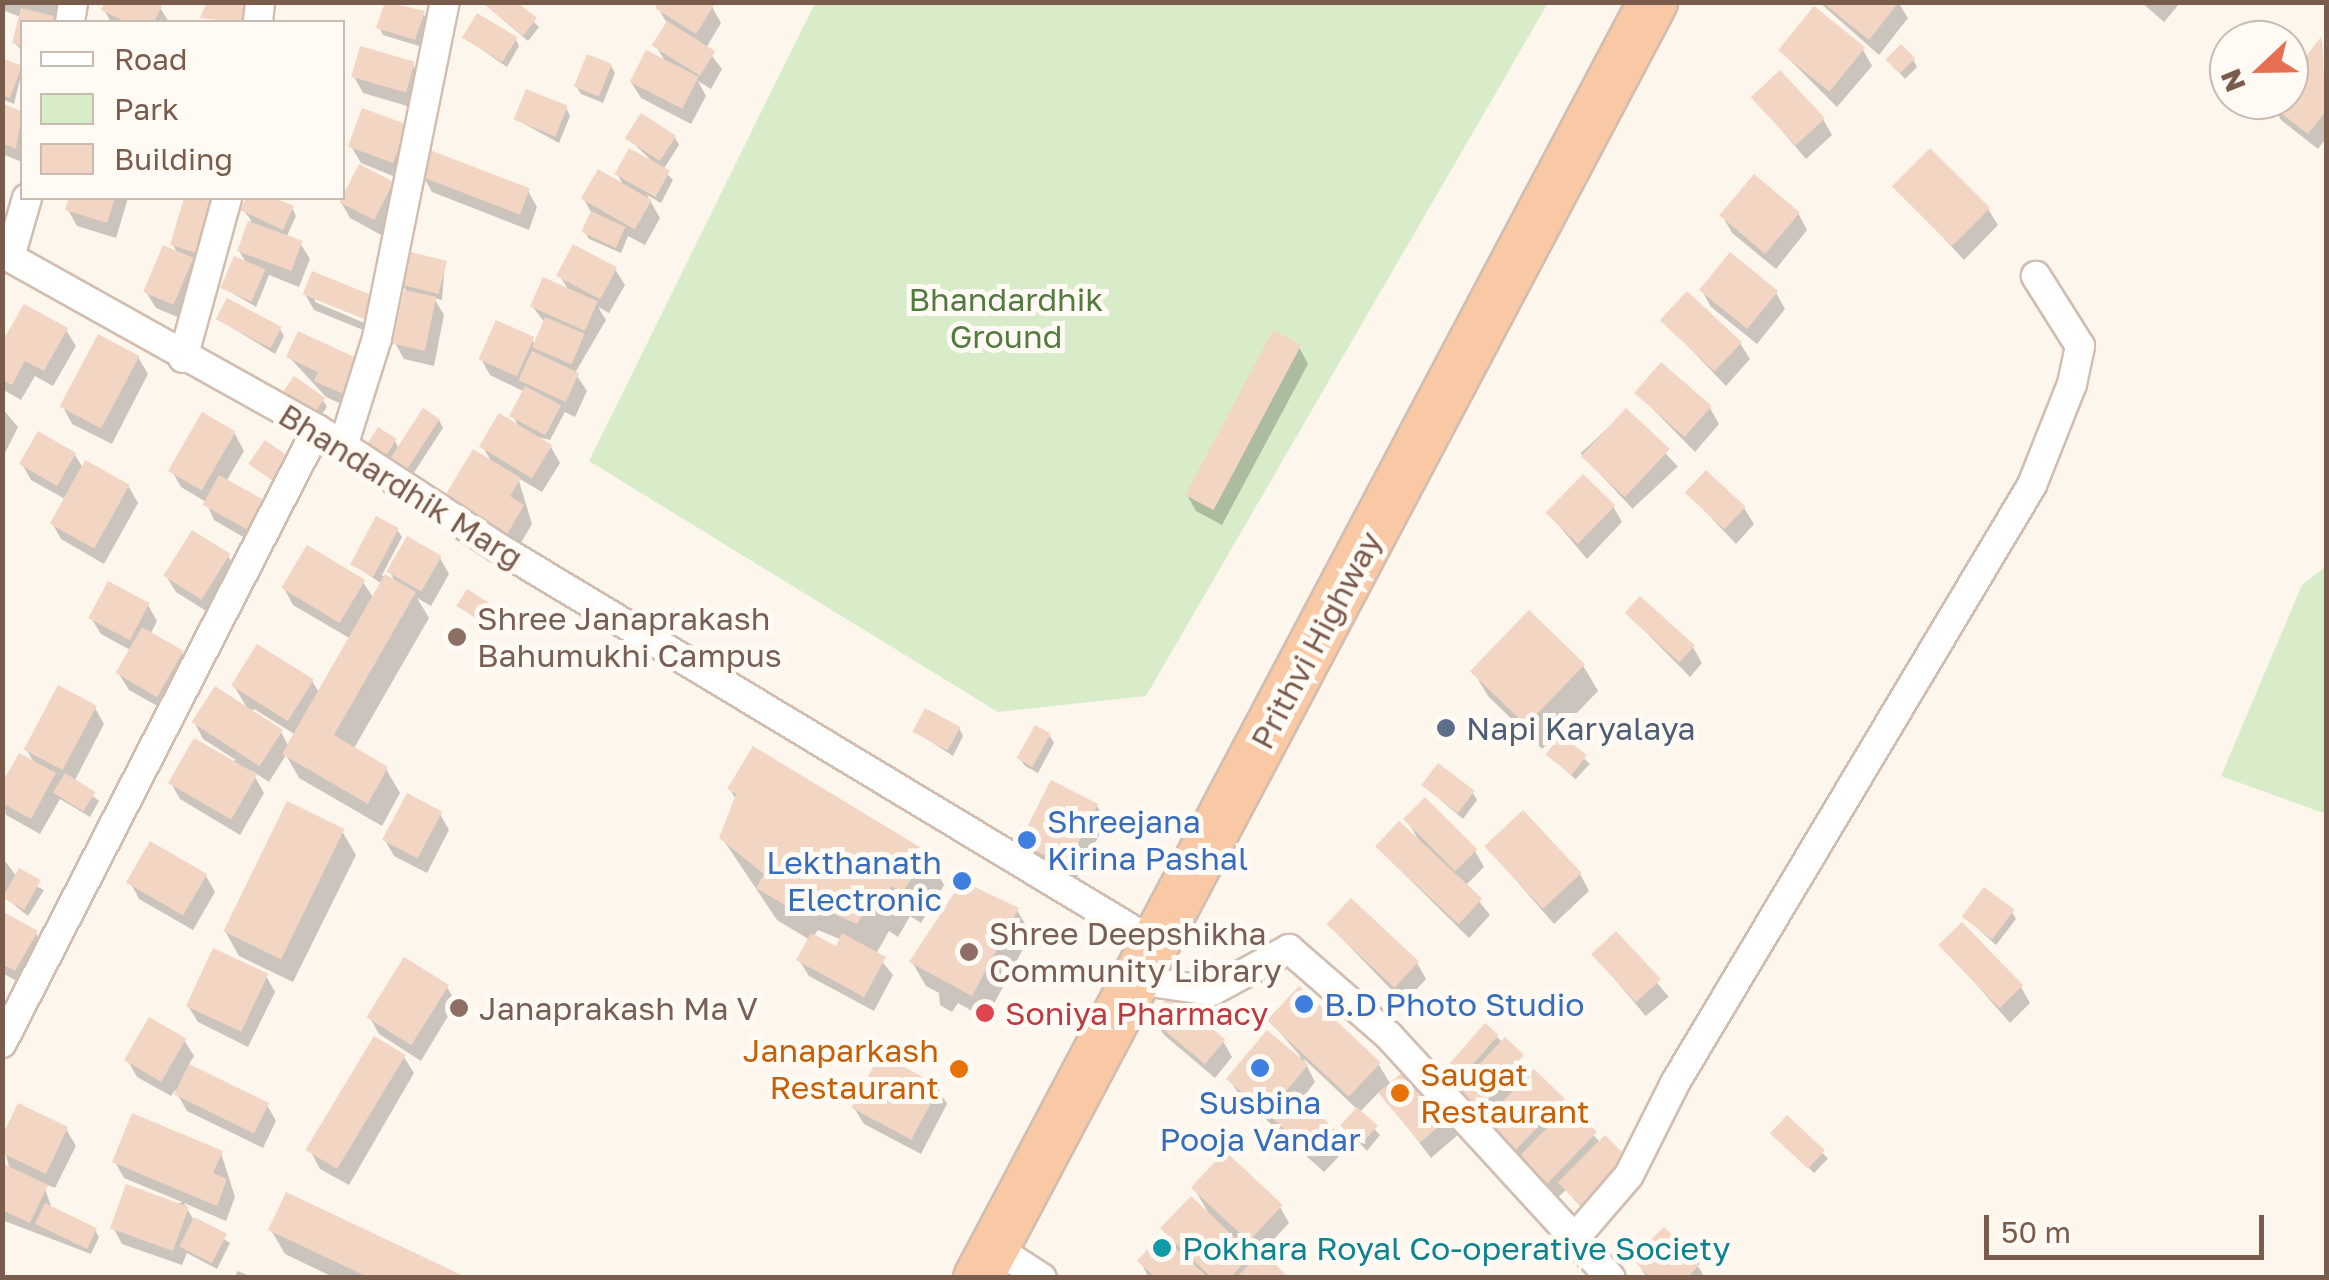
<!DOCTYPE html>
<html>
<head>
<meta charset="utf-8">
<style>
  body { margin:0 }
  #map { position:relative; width:2329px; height:1280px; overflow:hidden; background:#fdf6ec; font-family:"Golos Text",sans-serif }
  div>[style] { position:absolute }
  .green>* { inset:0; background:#d8ecc9 }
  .shadow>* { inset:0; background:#0003; transform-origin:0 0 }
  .building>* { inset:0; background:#f3d5c3; transform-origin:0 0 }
  .roads { filter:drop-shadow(2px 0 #d1beb0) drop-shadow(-2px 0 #d1beb0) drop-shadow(0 2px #d1beb0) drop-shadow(0 -2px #d1beb0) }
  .minor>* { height:28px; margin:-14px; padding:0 14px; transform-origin:14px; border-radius:14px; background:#fff }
  .trunk>* { height:48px; margin:-24px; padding:0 24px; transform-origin:24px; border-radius:24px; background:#f9c8a4 }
  .dots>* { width:28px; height:28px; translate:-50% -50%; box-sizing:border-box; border:5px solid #fffaf3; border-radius:50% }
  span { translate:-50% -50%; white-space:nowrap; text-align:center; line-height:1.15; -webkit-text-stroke:10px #fffaf3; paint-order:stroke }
  .park-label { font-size:32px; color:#537a41 }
  .street-label { font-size:32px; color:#7a5c4d }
  .education-label { font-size:32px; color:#785e54 }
  .left { translate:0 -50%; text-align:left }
  .service-label { font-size:32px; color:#4e5e75 }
  .shop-label { font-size:32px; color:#366cbe }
  .right { translate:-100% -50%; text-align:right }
  .health-label { font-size:32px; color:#be3a42 }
  .food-label { font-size:32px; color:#c56008 }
  .culture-label { font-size:32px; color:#0d838f }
  .frame { position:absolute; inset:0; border:5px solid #7a5c4d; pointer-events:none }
  .legend { position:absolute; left:20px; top:20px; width:325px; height:180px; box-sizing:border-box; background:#fffaf3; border:2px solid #cabbb1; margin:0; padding:12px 18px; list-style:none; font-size:30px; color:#7a5c4d }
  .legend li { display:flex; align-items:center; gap:20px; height:50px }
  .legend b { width:50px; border:2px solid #cabbb1 }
  .north { position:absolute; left:2209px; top:20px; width:100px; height:100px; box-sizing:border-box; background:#fffaf3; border:2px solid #cabbb1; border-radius:50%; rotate:248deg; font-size:28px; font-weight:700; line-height:40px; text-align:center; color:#7a5c4d }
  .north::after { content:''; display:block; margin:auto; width:35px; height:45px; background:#e76f51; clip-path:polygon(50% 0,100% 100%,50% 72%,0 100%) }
  .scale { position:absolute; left:1984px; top:1215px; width:280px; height:45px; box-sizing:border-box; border:5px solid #7a5c4d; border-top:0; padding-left:12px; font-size:30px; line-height:35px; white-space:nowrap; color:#7a5c4d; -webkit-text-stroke:8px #fffaf3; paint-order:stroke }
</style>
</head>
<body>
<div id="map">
  <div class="green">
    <div style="clip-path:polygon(815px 3px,1548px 3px,1146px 696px,998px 712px,589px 461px)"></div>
    <div style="clip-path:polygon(2326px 566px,2326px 814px,2221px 776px,2302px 585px)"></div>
  </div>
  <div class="shadow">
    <div style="clip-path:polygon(2px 2px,70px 2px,64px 22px,22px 22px,22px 51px,14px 42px,21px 17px,2px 10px)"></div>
    <div style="clip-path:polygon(388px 2px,423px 13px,427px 21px,419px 46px,383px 35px,379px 27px)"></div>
    <div style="clip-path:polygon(482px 2px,513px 2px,539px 27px,528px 41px)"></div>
    <div style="clip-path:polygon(1819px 2px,1898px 2px,1908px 18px,1879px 55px)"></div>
    <div style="clip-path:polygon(2141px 2px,2181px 2px,2164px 22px)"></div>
    <div style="clip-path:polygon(247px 4px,247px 22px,203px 18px)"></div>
    <div style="clip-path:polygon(712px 7px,721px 23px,706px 48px,722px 69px,711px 89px,698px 81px,706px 96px,691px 124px,641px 98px,631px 82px,666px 63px,656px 46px,668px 25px,658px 8px)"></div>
    <div style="clip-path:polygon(160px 8px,169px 22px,111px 22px,104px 10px)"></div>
    <div style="clip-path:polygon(465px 38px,515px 38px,519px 46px,507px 67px)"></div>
    <div style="clip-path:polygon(2322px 41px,2326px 138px,2318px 149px,2281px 120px,2272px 104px,2289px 100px,2289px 82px)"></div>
    <div style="clip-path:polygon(1780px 50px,1863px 50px,1872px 66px,1837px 107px)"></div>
    <div style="clip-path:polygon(1913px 59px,1917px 67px,1905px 79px,1889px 61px)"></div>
    <div style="clip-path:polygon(2px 61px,22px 71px,14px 104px,2px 99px)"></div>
    <div style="clip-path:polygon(413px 65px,422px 81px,414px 108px,363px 93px,354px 77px)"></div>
    <div style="clip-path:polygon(611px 66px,615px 73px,603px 103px,581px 94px,576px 86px)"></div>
    <div style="clip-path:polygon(1754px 98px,1823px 119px,1832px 135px,1806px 159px)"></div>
    <div style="clip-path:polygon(2px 106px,22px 114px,22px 162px,2px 154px)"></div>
    <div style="clip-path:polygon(566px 108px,570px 116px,559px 143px,517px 120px)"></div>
    <div style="clip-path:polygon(364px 111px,415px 143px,405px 181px,361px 163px,351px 146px)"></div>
    <div style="clip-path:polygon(628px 138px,675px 138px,679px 145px,663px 170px,673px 180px,661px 203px,647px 195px,660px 218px,645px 245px,628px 236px,621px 253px,589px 239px,585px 232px,592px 214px,584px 199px,625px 188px,617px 174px,658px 167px)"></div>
    <div style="clip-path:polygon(423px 176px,528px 191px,537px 207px,529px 230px,432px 192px)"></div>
    <div style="clip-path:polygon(392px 184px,402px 201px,383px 236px,350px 218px,341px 202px)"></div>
    <div style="clip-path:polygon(1896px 187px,1988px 209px,1998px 225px,1964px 260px)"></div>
    <div style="clip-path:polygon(72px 198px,128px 198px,116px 238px,77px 226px,68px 210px)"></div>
    <div style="clip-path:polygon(187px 198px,211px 198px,221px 215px,206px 268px,194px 265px,201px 276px,182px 319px,156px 308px,146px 292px,178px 254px,173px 245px)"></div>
    <div style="clip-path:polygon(249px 198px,292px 208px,296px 216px,286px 238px,300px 243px,310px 259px,299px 287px,269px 275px,256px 307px,224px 288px,247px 264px,239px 251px,251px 220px,243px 210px)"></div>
    <div style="clip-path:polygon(1798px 213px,1807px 230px,1776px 269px,1732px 233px,1723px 217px)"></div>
    <div style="clip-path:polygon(445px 263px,442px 300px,434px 298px,444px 315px,434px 366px,404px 359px,395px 343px,406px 291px,402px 284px)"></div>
    <div style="clip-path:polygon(615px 269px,625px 285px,609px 313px,598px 307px,606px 320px,575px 373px,587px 391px,575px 417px,565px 412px,550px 440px,530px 435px,551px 447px,560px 463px,542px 492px,518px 478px,532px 524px,515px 553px,454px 517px,493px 464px,482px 446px,520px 429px,513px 416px,525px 392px,490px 375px,481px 359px,532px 339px,535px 345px,545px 323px,532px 306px,569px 291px,560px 276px)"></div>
    <div style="clip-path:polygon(evenodd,313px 275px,371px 298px,381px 315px,373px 334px,314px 310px,305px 294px,313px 275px,315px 297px,376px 322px,374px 327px,315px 302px,315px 297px)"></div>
    <div style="clip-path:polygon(1702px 291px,1776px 293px,1785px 309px,1757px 344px,1711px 307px)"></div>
    <div style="clip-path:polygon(218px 319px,280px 329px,284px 336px,275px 354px)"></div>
    <div style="clip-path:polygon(1664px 321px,1740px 343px,1750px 359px,1726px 386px)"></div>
    <div style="clip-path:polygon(66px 330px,76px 346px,53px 386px,35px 376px,21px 400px,2px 389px,2px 348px)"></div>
    <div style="clip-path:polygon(1299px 347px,1308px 364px,1222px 525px,1196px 511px,1187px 495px)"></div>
    <div style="clip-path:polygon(138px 357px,148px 374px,112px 444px,72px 424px,63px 407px)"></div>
    <div style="clip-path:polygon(289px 357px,361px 363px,357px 411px,326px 397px)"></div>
    <div style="clip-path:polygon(1638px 394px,1710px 408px,1719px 424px,1695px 452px)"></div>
    <div style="clip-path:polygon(323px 400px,327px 407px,314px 425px,287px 404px)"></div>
    <div style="clip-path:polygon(2px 408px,18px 427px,2px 459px)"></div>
    <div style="left:1626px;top:411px;width:76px;height:62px;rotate:47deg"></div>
    <div style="clip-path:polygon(439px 420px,443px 428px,413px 474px,394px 456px,385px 469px,369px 458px,395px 441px,399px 449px)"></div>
    <div style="clip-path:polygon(235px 434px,244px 451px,226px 482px,263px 503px,272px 519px,257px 545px,214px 520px,206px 502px,181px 487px,172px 471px)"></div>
    <div style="clip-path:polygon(75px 455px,83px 468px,129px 487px,138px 503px,104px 564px,61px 539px,52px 523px,65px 499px,31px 480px,22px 464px)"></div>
    <div style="clip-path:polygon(289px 459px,281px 487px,252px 464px)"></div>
    <div style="clip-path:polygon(1689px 494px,1744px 508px,1754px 524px,1736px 544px)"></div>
    <div style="clip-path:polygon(1613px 506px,1622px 522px,1587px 559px,1549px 514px)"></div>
    <div style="clip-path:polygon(evenodd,397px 530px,402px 537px,382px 575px,396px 584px,390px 572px,440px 558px,449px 574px,431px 606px,417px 598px,429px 618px,353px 750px,386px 769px,400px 793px,382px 826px,299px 778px,286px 755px,269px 782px,251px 770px,264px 793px,240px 835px,180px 799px,171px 783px,236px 760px,203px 739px,194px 722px,249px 711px,234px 686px,312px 681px,320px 694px,351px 639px,293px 605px,284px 588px,363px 582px,374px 599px,382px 584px,353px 564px,397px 530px,254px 709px,296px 735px,289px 747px,281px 732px,251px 713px,254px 709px)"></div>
    <div style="clip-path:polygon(228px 556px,238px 572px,211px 614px,176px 592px,166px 576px)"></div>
    <div style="clip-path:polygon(148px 605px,157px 621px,150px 635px,182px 653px,191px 669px,168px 712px,129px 690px,119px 674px,132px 651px,101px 634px,91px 618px)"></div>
    <div style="clip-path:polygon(460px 606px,494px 609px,498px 616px,490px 629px)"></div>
    <div style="clip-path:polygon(1529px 614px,1584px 667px,1598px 691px,1542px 749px,1488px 696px,1473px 671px)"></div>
    <div style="clip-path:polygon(1628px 614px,1693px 647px,1702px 663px,1690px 677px)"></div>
    <div style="clip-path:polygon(95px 708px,104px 724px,74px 782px,99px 801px,90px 817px,60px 799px,40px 834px,6px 815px,2px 788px,35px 764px,26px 749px)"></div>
    <div style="clip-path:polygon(959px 728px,963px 736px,953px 756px,916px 732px)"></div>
    <div style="clip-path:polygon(1050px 736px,1054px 743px,1038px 773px,1025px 766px,1020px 759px)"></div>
    <div style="left:1562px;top:738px;width:38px;height:21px;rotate:43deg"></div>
    <div style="clip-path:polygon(1424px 786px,1473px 793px,1477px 800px,1463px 819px)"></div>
    <div style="clip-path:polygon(evenodd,730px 789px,926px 853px,944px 885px,921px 923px,910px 916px,898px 937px,889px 931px,876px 954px,893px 975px,874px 1011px,809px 976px,799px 960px,810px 940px,777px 920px,722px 838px,736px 800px,730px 789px,818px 930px,842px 940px,837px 950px,813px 937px,818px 930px)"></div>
    <div style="clip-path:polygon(1097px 806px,1106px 822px,1075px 881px,1031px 858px,1022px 842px)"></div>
    <div style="clip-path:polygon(440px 814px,449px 830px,427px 873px,394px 856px,385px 840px)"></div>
    <div style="clip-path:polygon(1407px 820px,1475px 851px,1484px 867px,1466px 885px,1490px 915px,1469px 938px,1378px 848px,1419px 841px)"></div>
    <div style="clip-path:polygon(342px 831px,356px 855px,293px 982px,239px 956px,225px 931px)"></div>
    <div style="clip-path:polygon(1487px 847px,1580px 874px,1589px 891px,1554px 924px)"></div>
    <div style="clip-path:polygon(2px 857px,17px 877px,44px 890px,28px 916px,6px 898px,2px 904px)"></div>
    <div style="clip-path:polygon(206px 876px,215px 892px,193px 930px,139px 899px,130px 882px)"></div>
    <div style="clip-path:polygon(1017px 910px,1031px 934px,986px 1019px,958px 1003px,952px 1012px,940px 1005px,939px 993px,926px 986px,912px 962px)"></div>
    <div style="clip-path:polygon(2012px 912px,2016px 919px,1996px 945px,1964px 916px)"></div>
    <div style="clip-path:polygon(2px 914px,36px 933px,45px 950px,24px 985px,2px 973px)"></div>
    <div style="clip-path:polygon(1329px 925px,1417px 963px,1426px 979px,1404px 1003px)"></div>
    <div style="left:1616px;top:934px;width:82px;height:30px;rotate:50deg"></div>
    <div style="clip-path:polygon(1942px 945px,2021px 987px,2030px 1003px,2010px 1023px)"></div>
    <div style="clip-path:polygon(266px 976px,275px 992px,248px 1047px,198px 1022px,188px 1006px)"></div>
    <div style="clip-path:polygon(447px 987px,456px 1003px,421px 1061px,379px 1034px,370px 1018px)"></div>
    <div style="clip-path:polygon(1299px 990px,1379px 1065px,1391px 1085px,1410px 1069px,1460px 1133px,1431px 1158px,1380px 1091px,1359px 1113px,1380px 1135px,1367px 1151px,1344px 1127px,1358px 1110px,1303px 1058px,1315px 1082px,1301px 1100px,1345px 1150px,1324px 1172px,1240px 1096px,1230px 1080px,1301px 1057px,1270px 1021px)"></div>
    <div style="clip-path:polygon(1154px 1019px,1223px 1041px,1232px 1057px,1215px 1078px,1164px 1035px)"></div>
    <div style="clip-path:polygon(1497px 1037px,1601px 1143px,1593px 1221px,1566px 1190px,1555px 1200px,1447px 1081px)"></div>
    <div style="clip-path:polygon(184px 1040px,194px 1056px,188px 1066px,267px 1105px,276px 1121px,263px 1148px,187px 1111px,175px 1090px,171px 1096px,137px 1077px,128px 1061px)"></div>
    <div style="clip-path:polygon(404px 1057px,414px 1073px,349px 1185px,320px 1169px,311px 1152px)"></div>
    <div style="clip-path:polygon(938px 1088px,947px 1104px,921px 1154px,864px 1124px,854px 1108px)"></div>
    <div style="left:1787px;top:1119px;width:57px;height:20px;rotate:44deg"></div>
    <div style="clip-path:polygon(66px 1129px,76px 1146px,55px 1188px,43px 1183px,52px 1209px,95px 1230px,99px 1237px,91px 1254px,2px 1220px,2px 1166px,10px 1170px,2px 1141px)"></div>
    <div style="clip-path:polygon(221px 1153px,235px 1197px,226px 1221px,184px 1203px,193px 1219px,230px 1243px,217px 1269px,187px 1253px,182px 1265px,122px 1244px,113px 1227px,182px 1202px,124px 1178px,115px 1162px)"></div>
    <div style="clip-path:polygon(evenodd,1194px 1188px,1280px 1207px,1289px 1223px,1261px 1253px,1286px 1278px,1149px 1278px,1140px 1261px,1177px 1252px,1164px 1229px,1209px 1214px,1194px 1188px,1246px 1245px,1259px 1257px,1254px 1262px,1245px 1246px,1246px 1245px)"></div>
    <div style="clip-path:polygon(271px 1230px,462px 1278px,335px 1278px,285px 1254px)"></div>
    <div style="clip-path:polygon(1635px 1258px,1698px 1266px,1705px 1278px,1647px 1278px)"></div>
    <div style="clip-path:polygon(238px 1271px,254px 1278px,234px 1278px)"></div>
  </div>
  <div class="building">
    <div style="clip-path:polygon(105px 2px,156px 2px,162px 6px,154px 22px,126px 22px,101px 10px)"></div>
    <div style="clip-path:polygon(207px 2px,249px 2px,240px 22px,200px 18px)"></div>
    <div style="clip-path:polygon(385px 2px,425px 11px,415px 40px,376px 28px)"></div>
    <div style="clip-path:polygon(482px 2px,517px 2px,537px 18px,523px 36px)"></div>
    <div style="clip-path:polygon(659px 2px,709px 2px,714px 5px,696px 34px,655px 8px)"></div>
    <div style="clip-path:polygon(1822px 2px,1899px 2px,1869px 40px)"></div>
    <div style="left:1814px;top:6px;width:66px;height:57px;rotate:39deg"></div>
    <div style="clip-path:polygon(21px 8px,54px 16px,53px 22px,22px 22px,22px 46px,12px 43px)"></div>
    <div style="left:477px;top:13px;width:47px;height:29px;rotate:31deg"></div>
    <div style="left:667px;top:21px;width:57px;height:29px;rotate:32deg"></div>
    <div style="clip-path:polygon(2321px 37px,2326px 111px,2308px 134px,2269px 104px,2289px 100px,2289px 78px)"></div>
    <div style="left:1901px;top:44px;width:20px;height:22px;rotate:45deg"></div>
    <div style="left:360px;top:46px;width:57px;height:32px;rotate:16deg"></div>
    <div style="left:646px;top:50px;width:59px;height:36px;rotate:27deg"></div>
    <div style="left:587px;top:54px;width:27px;height:35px;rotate:22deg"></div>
    <div style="clip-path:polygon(2px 58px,22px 66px,10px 98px,2px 95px)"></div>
    <div style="left:1780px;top:70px;width:66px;height:40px;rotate:47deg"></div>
    <div style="left:526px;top:89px;width:45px;height:33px;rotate:22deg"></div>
    <div style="clip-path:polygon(2px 103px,22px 112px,16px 149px,2px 143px)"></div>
    <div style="left:362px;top:108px;width:48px;height:41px;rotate:20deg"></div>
    <div style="left:641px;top:113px;width:42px;height:30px;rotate:33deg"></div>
    <div style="left:629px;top:148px;width:47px;height:30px;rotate:29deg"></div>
    <div style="left:1930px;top:148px;width:85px;height:54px;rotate:45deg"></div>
    <div style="left:430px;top:150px;width:107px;height:28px;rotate:21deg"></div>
    <div style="left:359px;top:164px;width:39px;height:43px;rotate:27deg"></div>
    <div style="left:598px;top:169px;width:62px;height:34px;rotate:30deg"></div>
    <div style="left:1754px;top:174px;width:60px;height:54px;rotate:40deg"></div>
    <div style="clip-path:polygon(69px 198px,115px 198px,107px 223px,65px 210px)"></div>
    <div style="clip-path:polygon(184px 198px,213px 198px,197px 253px,170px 245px)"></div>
    <div style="clip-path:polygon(246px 198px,275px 198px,294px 206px,283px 230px,240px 210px)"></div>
    <div style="left:591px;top:211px;width:38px;height:23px;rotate:25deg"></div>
    <div style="left:248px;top:221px;width:58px;height:32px;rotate:20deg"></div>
    <div style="left:573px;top:244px;width:50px;height:36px;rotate:28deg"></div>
    <div style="left:163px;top:245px;width:33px;height:51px;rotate:23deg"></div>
    <div style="left:407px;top:251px;width:41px;height:34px;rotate:14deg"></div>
    <div style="left:1730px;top:252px;width:62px;height:49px;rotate:39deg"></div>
    <div style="left:234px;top:256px;width:34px;height:35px;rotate:23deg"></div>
    <div style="left:312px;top:271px;width:66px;height:25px;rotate:22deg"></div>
    <div style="left:543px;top:277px;width:60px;height:32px;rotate:24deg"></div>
    <div style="left:404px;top:290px;width:33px;height:55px;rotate:12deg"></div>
    <div style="left:1687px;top:291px;width:75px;height:40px;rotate:43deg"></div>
    <div style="left:227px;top:298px;width:62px;height:24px;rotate:28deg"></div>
    <div style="clip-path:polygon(24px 304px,68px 328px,44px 371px,25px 361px,12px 385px,2px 380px,2px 342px)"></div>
    <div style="left:545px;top:317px;width:43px;height:33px;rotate:23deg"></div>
    <div style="left:496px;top:320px;width:42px;height:43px;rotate:24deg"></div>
    <div style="left:1273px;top:330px;width:32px;height:187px;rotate:28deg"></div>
    <div style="clip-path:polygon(298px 331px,363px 361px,348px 396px,314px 381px,318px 372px,286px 357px)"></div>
    <div style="left:98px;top:334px;width:47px;height:82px;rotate:28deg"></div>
    <div style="left:532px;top:351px;width:52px;height:32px;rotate:25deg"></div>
    <div style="left:1661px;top:362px;width:67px;height:41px;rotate:41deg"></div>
    <div style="left:294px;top:376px;width:38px;height:26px;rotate:35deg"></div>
    <div style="left:525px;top:386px;width:41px;height:34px;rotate:28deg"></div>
    <div style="left:423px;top:408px;width:20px;height:59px;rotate:33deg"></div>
    <div style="left:1626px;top:408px;width:60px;height:66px;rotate:43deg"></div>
    <div style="left:202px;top:412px;width:39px;height:68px;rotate:30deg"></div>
    <div style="left:499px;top:413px;width:62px;height:39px;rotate:31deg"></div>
    <div style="left:378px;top:427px;width:22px;height:29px;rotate:32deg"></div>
    <div style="left:38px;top:431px;width:44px;height:38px;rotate:30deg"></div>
    <div style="left:265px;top:440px;width:32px;height:29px;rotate:35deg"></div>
    <div style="clip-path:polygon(473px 449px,521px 478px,510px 496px,524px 505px,505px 538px,442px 501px)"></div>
    <div style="left:85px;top:460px;width:51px;height:73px;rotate:29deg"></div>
    <div style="left:1706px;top:470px;width:54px;height:31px;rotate:43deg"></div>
    <div style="left:1583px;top:474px;width:45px;height:54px;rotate:44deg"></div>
    <div style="left:219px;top:475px;width:53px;height:34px;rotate:29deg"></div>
    <div style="left:376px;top:516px;width:26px;height:55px;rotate:28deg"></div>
    <div style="left:192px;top:530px;width:45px;height:54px;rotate:32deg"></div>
    <div style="left:407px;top:536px;width:40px;height:41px;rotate:30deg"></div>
    <div style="left:307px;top:545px;width:68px;height:50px;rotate:31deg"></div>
    <div style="clip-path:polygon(385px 574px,416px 592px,334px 735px,388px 767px,368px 804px,282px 754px)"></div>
    <div style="left:108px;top:581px;width:47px;height:42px;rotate:28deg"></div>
    <div style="left:467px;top:589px;width:34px;height:20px;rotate:32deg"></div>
    <div style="left:1640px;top:596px;width:74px;height:23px;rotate:42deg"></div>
    <div style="left:1529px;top:610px;width:78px;height:85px;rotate:44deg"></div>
    <div style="left:142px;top:627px;width:48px;height:53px;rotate:30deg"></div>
    <div style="left:257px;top:644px;width:67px;height:49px;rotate:32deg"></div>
    <div style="left:58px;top:685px;width:44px;height:73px;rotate:28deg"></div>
    <div style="left:215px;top:686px;width:81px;height:43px;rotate:33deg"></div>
    <div style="left:925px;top:708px;width:40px;height:27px;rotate:28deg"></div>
    <div style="left:1035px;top:725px;width:18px;height:38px;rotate:29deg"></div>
    <div style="left:1561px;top:735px;width:33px;height:25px;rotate:38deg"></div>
    <div style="left:194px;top:738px;width:73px;height:52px;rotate:30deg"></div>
    <div style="clip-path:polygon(753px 746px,928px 852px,902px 893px,892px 886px,880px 907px,871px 901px,857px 924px,799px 899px,793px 910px,756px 888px,764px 874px,719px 838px,736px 794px,727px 789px)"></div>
    <div style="clip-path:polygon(19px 753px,56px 773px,31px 819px,2px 803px,2px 783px)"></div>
    <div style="left:1438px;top:763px;width:46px;height:28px;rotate:37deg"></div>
    <div style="left:65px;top:773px;width:36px;height:23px;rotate:32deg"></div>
    <div style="left:1051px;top:780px;width:53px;height:70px;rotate:27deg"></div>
    <div style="left:407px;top:793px;width:40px;height:53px;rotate:28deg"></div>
    <div style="left:1425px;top:797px;width:74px;height:31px;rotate:45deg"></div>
    <div style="left:287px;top:801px;width:64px;height:145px;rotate:26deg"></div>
    <div style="left:1523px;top:810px;width:86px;height:53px;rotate:47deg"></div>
    <div style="left:1399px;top:821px;width:114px;height:35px;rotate:43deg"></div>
    <div style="left:150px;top:841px;width:66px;height:48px;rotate:30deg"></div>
    <div style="left:19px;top:868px;width:25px;height:34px;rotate:29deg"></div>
    <div style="clip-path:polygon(962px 881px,1019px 908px,972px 996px,909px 962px)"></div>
    <div style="left:1984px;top:887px;width:38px;height:37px;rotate:37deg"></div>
    <div style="left:1351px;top:898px;width:93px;height:36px;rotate:43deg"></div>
    <div style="clip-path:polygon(2px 911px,38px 931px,15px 971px,2px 964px)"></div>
    <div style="left:1962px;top:922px;width:88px;height:33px;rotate:46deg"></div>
    <div style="left:1616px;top:931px;width:66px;height:34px;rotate:47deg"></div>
    <div style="clip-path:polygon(811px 933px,836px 946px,842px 933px,886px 957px,864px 997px,796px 960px)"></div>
    <div style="left:213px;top:948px;width:61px;height:64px;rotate:25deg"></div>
    <div style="left:404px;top:957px;width:53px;height:71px;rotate:32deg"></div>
    <div style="left:1299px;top:986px;width:112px;height:47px;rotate:43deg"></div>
    <div style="left:1171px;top:994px;width:71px;height:32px;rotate:40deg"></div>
    <div style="left:149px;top:1017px;width:43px;height:50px;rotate:30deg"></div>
    <div style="left:1485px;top:1023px;width:18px;height:68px;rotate:41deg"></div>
    <div style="left:1267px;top:1030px;width:54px;height:64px;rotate:40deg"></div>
    <div style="left:374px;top:1036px;width:37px;height:133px;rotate:31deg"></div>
    <div style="left:1505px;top:1037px;width:26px;height:74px;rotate:43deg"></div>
    <div style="left:880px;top:1054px;width:68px;height:61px;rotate:28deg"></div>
    <div style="left:189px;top:1064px;width:89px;height:34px;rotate:26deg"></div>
    <div style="left:1411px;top:1065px;width:65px;height:43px;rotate:50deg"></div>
    <div style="left:1534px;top:1069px;width:43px;height:73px;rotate:44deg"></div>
    <div style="left:1294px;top:1090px;width:61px;height:35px;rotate:44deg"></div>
    <div style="clip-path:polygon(18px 1103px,68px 1127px,46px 1174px,2px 1153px,2px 1136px)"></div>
    <div style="left:1569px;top:1105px;width:39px;height:74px;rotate:44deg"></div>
    <div style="left:1357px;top:1107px;width:28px;height:25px;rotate:42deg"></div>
    <div style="clip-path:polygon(132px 1113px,223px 1151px,213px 1173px,227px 1179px,217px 1206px,112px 1162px)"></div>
    <div style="left:1787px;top:1115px;width:52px;height:25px;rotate:43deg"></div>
    <div style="left:1605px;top:1135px;width:34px;height:67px;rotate:45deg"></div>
    <div style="left:1225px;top:1151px;width:79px;height:50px;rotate:43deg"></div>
    <div style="clip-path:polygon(2px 1163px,48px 1185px,30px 1223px,2px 1210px)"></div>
    <div style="left:126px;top:1184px;width:67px;height:47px;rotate:20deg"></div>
    <div style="clip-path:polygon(286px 1192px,468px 1278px,370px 1278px,268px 1230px)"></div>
    <div style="clip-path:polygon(1191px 1196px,1252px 1254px,1230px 1278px,1212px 1278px,1160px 1228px)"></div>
    <div style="left:45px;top:1203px;width:58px;height:23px;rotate:26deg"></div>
    <div style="left:194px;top:1217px;width:37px;height:33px;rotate:27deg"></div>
    <div style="clip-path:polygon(1664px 1227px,1700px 1264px,1687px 1278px,1650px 1278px,1632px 1258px)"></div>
    <div style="clip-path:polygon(1160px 1235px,1209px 1278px,1156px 1278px,1137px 1261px)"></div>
    <div style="clip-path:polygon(1262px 1251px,1289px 1278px,1236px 1278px)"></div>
  </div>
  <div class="roads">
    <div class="minor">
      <div style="left:70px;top:22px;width:20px;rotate:-81deg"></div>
      <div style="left:258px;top:22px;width:20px;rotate:-84deg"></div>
      <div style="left:2px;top:253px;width:361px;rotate:29.2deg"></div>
      <div style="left:317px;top:429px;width:217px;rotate:33.2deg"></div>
      <div style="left:499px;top:548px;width:767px;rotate:31.08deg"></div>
      <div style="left:10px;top:257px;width:61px;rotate:-73.9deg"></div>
      <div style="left:183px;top:358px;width:166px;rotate:-74.6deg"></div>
      <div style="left:343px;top:446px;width:113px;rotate:-72.5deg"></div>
      <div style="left:377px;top:338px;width:343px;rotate:-78.6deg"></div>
      <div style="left:1136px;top:980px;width:77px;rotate:8.2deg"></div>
      <div style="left:1212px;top:991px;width:88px;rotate:-28.6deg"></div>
      <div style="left:1289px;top:949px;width:133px;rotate:41deg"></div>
      <div style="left:1389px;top:1036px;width:328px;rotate:47.5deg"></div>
      <div style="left:2px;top:1043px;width:690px;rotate:-62.84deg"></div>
      <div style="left:1574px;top:1239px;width:84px;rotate:-49.3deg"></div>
      <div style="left:1629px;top:1175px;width:103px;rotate:-63.4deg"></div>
      <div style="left:1675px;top:1083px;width:696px;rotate:-59.16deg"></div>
      <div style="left:2032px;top:485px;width:109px;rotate:-68.4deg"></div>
      <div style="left:2072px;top:384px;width:39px;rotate:-78deg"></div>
      <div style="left:2080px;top:346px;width:83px;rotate:-122.2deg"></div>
      <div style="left:994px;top:1247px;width:57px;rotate:32.9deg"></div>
    </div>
    <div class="trunk">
      <div style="left:978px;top:1278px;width:1444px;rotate:-62.12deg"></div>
    </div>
  </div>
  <div class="dots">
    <div style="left:457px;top:637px;background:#8d6e63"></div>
    <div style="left:1446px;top:728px;background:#5c6f8a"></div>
    <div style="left:1027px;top:840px;background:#3f7fe0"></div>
    <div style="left:962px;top:881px;background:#3f7fe0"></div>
    <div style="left:969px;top:952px;background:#8d6e63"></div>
    <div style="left:1304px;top:1004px;background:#3f7fe0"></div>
    <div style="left:459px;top:1008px;background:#8d6e63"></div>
    <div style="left:985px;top:1013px;background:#e0444e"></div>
    <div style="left:1260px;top:1068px;background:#3f7fe0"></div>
    <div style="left:959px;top:1069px;background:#e8710a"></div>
    <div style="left:1400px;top:1093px;background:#e8710a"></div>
    <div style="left:1162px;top:1248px;background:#0f9aa8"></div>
  </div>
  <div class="park-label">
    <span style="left:1006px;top:318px">Bhandardhik<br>Ground</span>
  </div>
  <div class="street-label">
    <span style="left:401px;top:486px;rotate:32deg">Bhandardhik Marg</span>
    <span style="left:1316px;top:640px;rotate:-62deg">Prithvi Highway</span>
  </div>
  <div class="education-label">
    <span class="left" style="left:477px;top:637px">Shree Janaprakash<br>Bahumukhi Campus</span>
    <span class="left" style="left:989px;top:952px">Shree Deepshikha<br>Community Library</span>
    <span class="left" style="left:479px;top:1008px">Janaprakash Ma V</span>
  </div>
  <div class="service-label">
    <span class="left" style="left:1466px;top:728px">Napi Karyalaya</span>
  </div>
  <div class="shop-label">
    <span class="left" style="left:1047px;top:840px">Shreejana<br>Kirina Pashal</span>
    <span class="right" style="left:942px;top:881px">Lekthanath<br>Electronic</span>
    <span class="left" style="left:1324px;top:1004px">B.D Photo Studio</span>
    <span style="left:1260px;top:1121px">Susbina<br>Pooja Vandar</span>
  </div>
  <div class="health-label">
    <span class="left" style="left:1005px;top:1013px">Soniya Pharmacy</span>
  </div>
  <div class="food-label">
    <span class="right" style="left:939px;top:1069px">Janaparkash<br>Restaurant</span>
    <span class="left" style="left:1420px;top:1093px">Saugat<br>Restaurant</span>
  </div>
  <div class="culture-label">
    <span class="left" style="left:1182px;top:1248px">Pokhara Royal Co-operative Society</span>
  </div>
  <div class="frame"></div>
  <ul class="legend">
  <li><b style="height:12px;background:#fff"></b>Road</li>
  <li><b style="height:28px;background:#d8ecc9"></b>Park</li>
  <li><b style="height:28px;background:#f3d5c3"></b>Building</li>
  </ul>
  <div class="north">N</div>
  <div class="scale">50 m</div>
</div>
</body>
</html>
